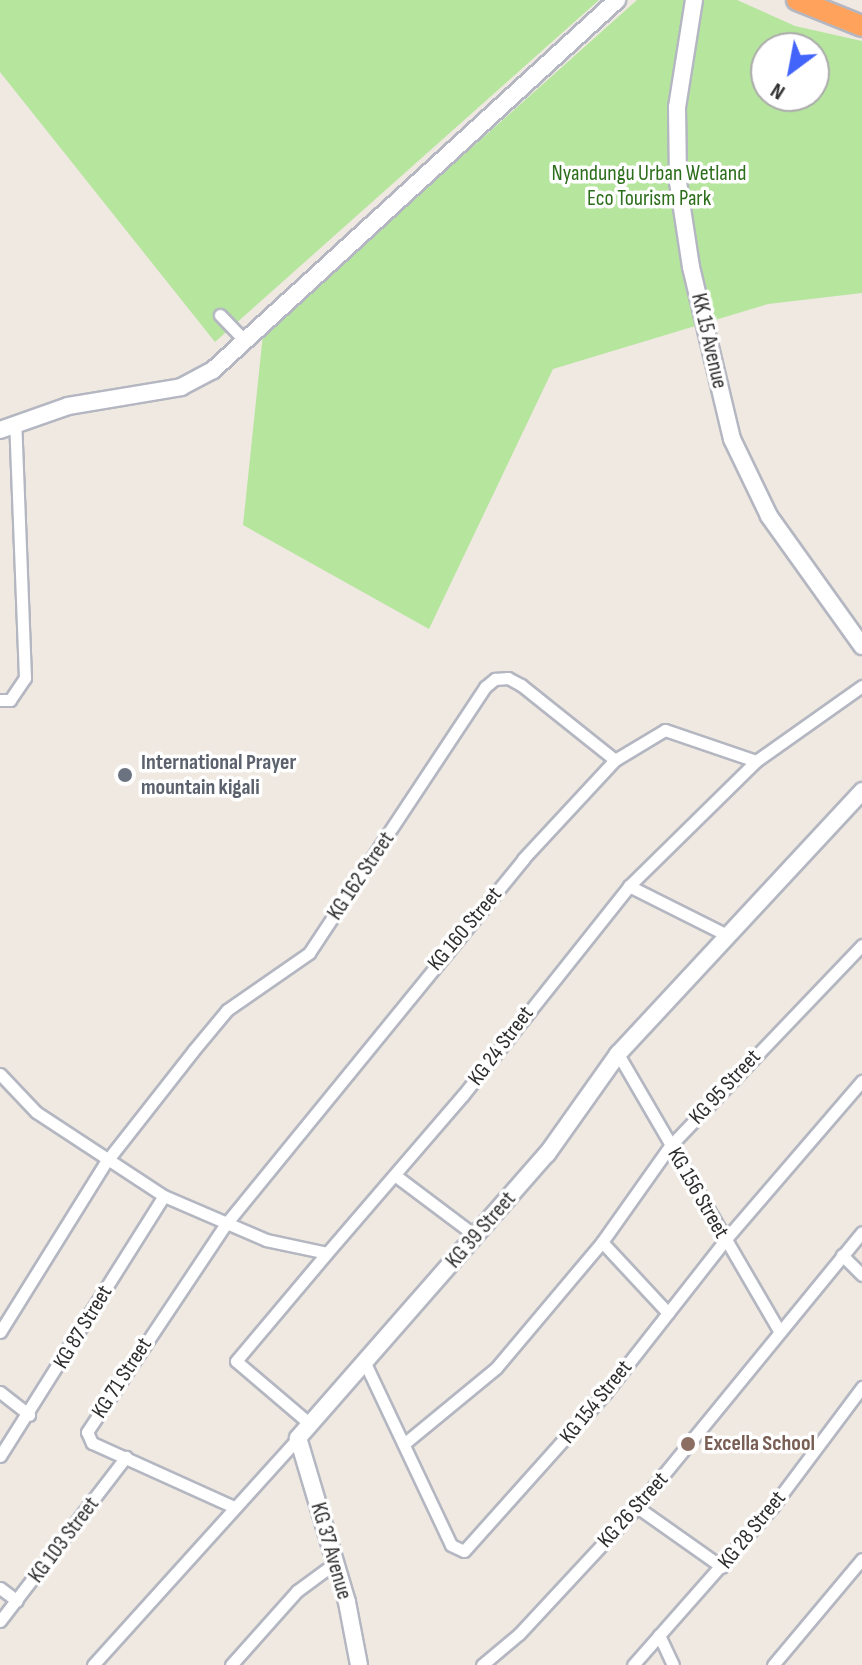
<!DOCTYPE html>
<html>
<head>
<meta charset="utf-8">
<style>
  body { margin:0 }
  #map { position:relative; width:862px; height:1665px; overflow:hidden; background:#efe9e1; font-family:"Sofia Sans Condensed",sans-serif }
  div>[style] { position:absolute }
  .green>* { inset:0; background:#b6e59e }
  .roads { filter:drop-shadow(2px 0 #b4b7c1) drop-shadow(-2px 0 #b4b7c1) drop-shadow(0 2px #b4b7c1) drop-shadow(0 -2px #b4b7c1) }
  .street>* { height:11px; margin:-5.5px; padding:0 5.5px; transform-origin:5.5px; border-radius:5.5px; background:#fff }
  .secondary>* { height:16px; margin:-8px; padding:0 8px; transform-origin:8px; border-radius:8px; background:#fff }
  .highway>* { height:20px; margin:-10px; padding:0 10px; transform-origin:10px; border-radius:10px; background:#ffa35c }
  .dots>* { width:22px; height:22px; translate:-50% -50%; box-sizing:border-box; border:4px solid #fff; border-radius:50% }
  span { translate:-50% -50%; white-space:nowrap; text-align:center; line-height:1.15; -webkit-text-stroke:7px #fff; paint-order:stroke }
  .park-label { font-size:22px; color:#2c6e1b }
  .street-label { font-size:22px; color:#2e2e2e }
  .worship-label { font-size:22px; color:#5b616d; font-weight:700 }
  .left { translate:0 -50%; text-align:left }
  .education-label { font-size:22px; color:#785e54; font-weight:700 }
  .north { position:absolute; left:750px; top:32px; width:80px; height:80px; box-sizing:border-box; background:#fff; border:2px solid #ababab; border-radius:50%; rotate:212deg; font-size:22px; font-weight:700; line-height:32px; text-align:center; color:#2e2e2e }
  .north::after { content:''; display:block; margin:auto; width:28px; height:36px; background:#4264fb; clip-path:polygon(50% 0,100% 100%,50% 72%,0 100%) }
</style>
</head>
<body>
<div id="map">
  <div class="green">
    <div style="clip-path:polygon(0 0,599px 0,215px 342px,0 72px)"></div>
    <div style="clip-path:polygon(evenodd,637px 0,737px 0,795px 26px,862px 41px,862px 293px,768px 304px,553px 369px,429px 629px,243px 525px,263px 334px,637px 0,766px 48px,814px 48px,814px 96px,766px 96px,766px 48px)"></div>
  </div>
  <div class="roads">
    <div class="street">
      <div style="left:220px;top:315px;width:32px;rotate:46deg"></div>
      <div style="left:0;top:700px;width:10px"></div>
      <div style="left:10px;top:700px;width:27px;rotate:-56deg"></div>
      <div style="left:25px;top:678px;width:255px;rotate:-92.2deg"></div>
      <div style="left:629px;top:886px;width:110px;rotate:26.6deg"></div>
      <div style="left:618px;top:1054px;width:320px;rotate:59.8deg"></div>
      <div style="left:0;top:1074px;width:52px;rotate:46.5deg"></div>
      <div style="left:36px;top:1112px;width:153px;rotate:33.3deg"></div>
      <div style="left:164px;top:1196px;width:111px;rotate:23.3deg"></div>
      <div style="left:266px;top:1240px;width:62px;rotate:12deg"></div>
      <div style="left:327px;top:1253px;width:208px;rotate:-49.3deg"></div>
      <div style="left:463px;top:1095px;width:267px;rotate:-51.5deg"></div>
      <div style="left:629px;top:886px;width:178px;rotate:-44.5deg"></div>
      <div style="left:756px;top:761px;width:130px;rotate:-35.3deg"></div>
      <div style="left:396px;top:1176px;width:100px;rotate:36.9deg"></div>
      <div style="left:602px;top:1242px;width:97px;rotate:47.1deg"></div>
      <div style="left:842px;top:1255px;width:28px;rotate:45deg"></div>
      <div style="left:0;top:1332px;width:200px;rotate:-58.1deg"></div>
      <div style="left:106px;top:1162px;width:141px;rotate:-51.9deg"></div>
      <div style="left:193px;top:1051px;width:53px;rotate:-50.3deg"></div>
      <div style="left:227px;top:1010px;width:100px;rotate:-34.8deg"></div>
      <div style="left:309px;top:953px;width:319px;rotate:-56.5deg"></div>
      <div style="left:485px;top:687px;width:13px;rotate:-39deg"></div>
      <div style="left:495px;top:679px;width:13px;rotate:-4deg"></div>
      <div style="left:508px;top:678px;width:15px;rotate:28deg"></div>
      <div style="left:521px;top:685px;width:120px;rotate:38.6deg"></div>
      <div style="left:365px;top:1363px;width:201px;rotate:64.7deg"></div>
      <div style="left:451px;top:1545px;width:14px;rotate:25deg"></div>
      <div style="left:464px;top:1551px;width:213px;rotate:-48.2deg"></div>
      <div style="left:606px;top:1392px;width:193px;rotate:-51.9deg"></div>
      <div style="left:725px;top:1240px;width:210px;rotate:-49.3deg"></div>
      <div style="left:0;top:1392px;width:37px;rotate:38deg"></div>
      <div style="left:310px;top:1424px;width:97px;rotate:-139.6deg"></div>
      <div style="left:236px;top:1361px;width:141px;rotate:-49.9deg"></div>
      <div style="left:405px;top:1443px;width:118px;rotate:-39.5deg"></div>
      <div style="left:496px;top:1368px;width:165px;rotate:-49.9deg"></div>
      <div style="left:602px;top:1242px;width:118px;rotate:-54.7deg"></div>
      <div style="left:670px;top:1146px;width:278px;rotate:-46.3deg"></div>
      <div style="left:0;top:1456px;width:307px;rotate:-57.8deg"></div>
      <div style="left:234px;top:1507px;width:156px;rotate:-155.7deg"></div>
      <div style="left:92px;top:1443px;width:12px;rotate:-114deg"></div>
      <div style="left:87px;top:1432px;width:249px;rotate:-56.3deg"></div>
      <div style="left:225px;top:1225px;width:472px;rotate:-50.8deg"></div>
      <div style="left:523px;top:859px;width:135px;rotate:-47.1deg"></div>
      <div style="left:615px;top:760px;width:58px;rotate:-31deg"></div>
      <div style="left:665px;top:730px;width:96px;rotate:18.8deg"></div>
      <div style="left:637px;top:1507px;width:104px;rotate:35.2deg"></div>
      <div style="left:0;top:1588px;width:21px;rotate:37deg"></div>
      <div style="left:0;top:1621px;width:207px;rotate:-52.5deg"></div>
      <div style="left:659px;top:1635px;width:33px;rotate:65deg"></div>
      <div style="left:93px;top:1665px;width:306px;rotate:-47.9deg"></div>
      <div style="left:231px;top:1665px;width:99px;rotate:-48.3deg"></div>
      <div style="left:297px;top:1591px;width:47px;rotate:-36.4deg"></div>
      <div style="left:482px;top:1665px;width:48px;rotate:-40deg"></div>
      <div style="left:519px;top:1634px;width:173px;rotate:-47.1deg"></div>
      <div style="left:637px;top:1507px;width:355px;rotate:-50.7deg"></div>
      <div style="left:633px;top:1665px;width:212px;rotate:-48.6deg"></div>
      <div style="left:773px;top:1506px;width:149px;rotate:-53.2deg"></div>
      <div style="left:773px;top:1665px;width:138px;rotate:-50deg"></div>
    </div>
    <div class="secondary">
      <div style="left:694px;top:0;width:108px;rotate:99deg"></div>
      <div style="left:677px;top:107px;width:75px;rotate:89.2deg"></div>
      <div style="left:678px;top:182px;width:86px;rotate:81.3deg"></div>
      <div style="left:691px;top:267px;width:177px;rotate:76.6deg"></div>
      <div style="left:732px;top:439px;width:85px;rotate:64.3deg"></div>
      <div style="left:769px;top:516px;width:160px;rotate:54.4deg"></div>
      <div style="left:0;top:430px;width:72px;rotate:-19.4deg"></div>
      <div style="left:68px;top:406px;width:115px;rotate:-9.5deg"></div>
      <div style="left:181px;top:387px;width:36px;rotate:-28deg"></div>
      <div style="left:213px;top:370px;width:548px;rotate:-42.48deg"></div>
      <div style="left:359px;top:1665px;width:64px;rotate:-100.8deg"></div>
      <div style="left:347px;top:1602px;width:171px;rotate:-106.6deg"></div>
      <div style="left:298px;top:1438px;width:378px;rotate:-48.8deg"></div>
      <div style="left:547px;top:1154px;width:123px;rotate:-54.6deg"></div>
      <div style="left:618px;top:1054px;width:359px;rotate:-47.1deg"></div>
    </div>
    <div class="highway">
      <div style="left:797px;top:0;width:70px;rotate:21.8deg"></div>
    </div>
  </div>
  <div class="dots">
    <div style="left:125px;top:775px;background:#6b7280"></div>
    <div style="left:688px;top:1444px;background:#8d6e63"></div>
  </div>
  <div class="park-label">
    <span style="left:649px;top:186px">Nyandungu Urban Wetland<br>Eco Tourism Park</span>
  </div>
  <div class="street-label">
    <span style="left:709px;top:341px;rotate:77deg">KK 15 Avenue</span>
    <span style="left:361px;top:876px;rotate:-56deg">KG 162 Street</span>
    <span style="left:465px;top:929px;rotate:-50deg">KG 160 Street</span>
    <span style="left:501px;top:1046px;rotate:-53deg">KG 24 Street</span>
    <span style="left:725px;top:1087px;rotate:-47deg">KG 95 Street</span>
    <span style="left:698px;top:1193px;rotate:60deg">KG 156 Street</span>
    <span style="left:481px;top:1230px;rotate:-49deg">KG 39 Street</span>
    <span style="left:83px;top:1327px;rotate:-59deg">KG 87 Street</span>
    <span style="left:122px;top:1378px;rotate:-57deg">KG 71 Street</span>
    <span style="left:596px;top:1402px;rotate:-51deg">KG 154 Street</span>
    <span style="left:633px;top:1510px;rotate:-48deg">KG 26 Street</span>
    <span style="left:752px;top:1530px;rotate:-51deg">KG 28 Street</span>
    <span style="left:64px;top:1540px;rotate:-53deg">KG 103 Street</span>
    <span style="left:331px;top:1551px;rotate:74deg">KG 37 Avenue</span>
  </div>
  <div class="worship-label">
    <span class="left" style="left:141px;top:775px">International Prayer<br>mountain kigali</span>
  </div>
  <div class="education-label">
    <span class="left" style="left:704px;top:1444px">Excella School</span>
  </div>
  <div class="north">N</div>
</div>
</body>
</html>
